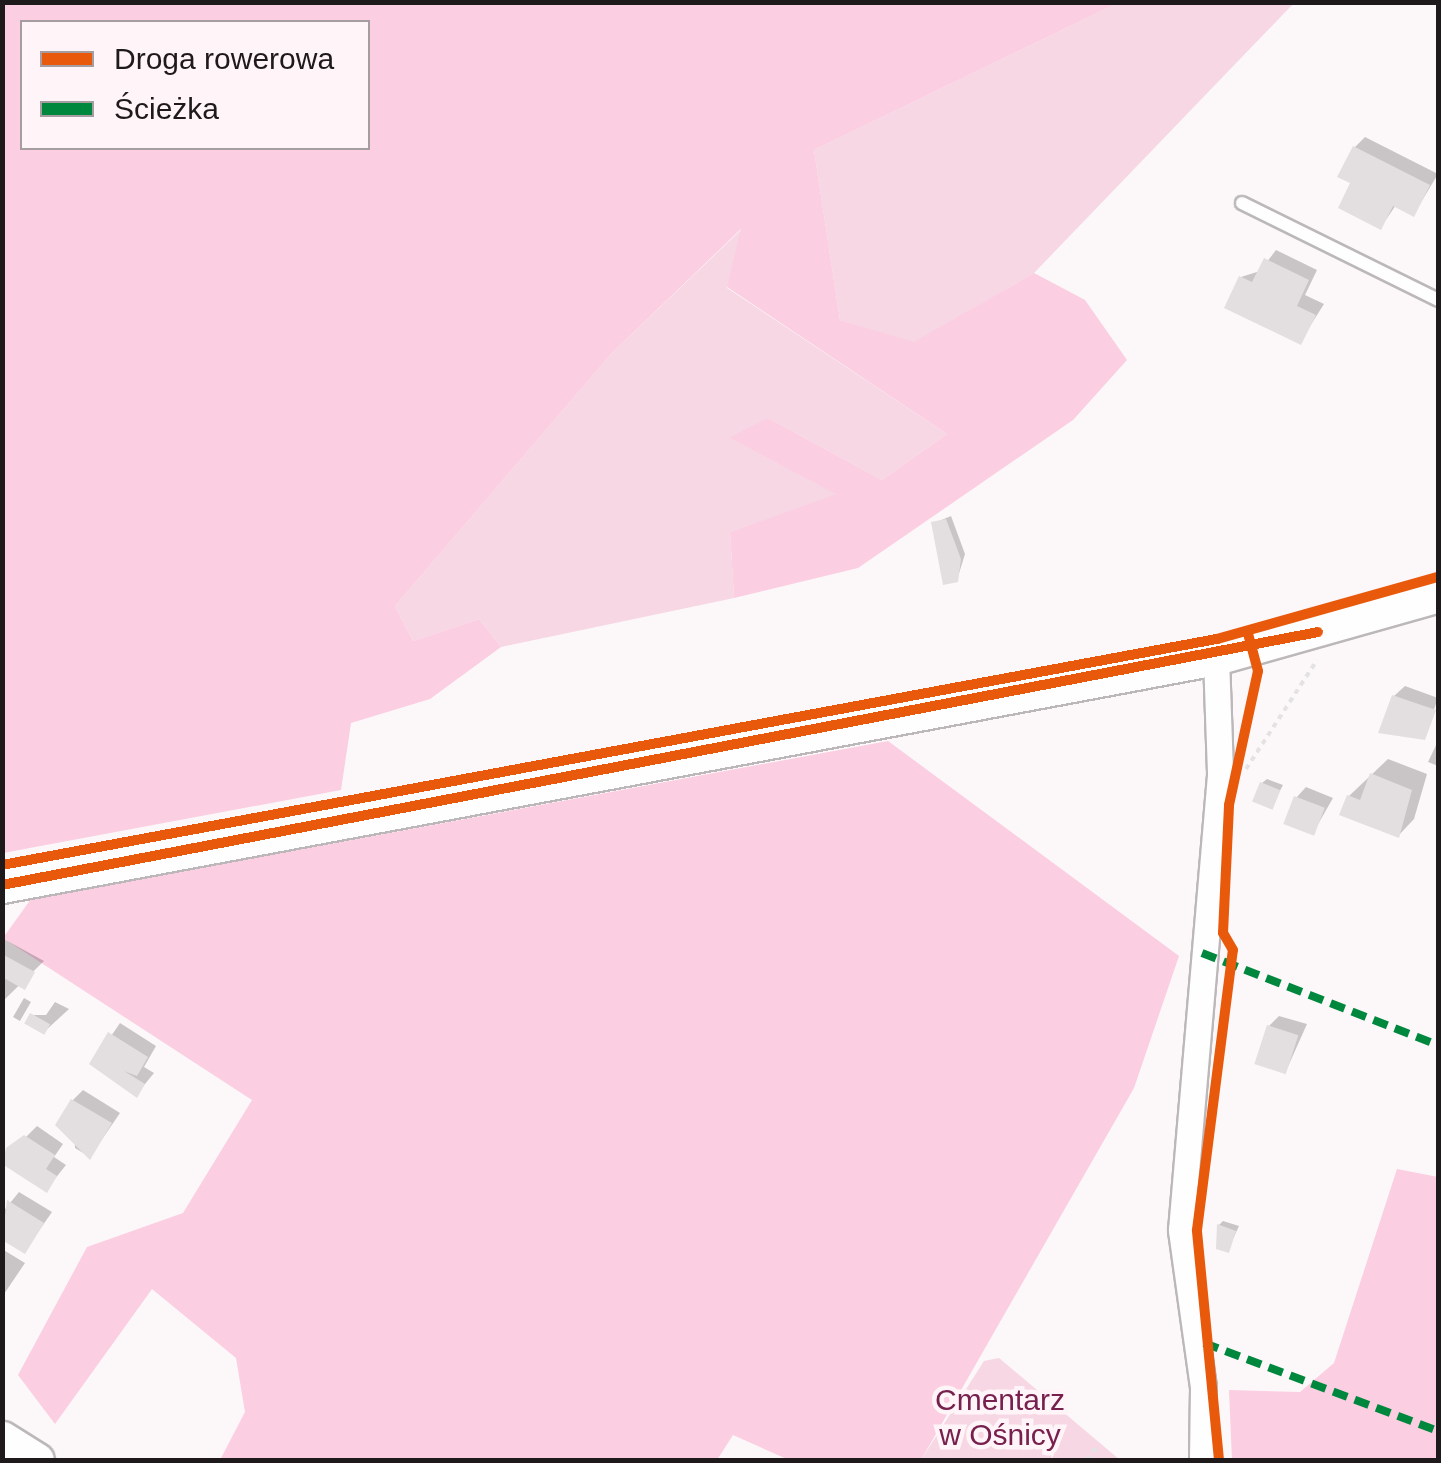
<!DOCTYPE html>
<html>
<head>
<meta charset="utf-8">
<style>
  body { margin:0 }
  #map { position:relative; width:1441px; height:1463px; overflow:hidden; background:#fcf7f9; font-family:Helvetica,sans-serif }
  div>[style] { position:absolute }
  .green>* { inset:0; background:#f6d7e3 }
  .forest>* { inset:0; background:#fbcee1 }
  .shadow>* { inset:0; background:#0003; transform-origin:0 0 }
  .building>* { inset:0; background:#e3dee0; transform-origin:0 0 }
  .path>* { height:4px; margin-top:-2px; transform-origin:0; background:repeating-linear-gradient(90deg,#e4e3e3 0 5px,transparent 0 10px) }
  .roads { filter:drop-shadow(2px 0 #bcb8ba) drop-shadow(-2px 0 #bcb8ba) drop-shadow(0 2px #bcb8ba) drop-shadow(0 -2px #bcb8ba) }
  .lane>* { height:12px; margin:-6px; padding:0 6px; transform-origin:6px; border-radius:6px; background:#fffefe }
  .street>* { height:25px; margin:-12.5px; padding:0 12.5px; transform-origin:12.5px; border-radius:12.5px; background:#fffefe }
  .secondary>* { height:35px; margin:-17.5px; padding:0 17.5px; transform-origin:17.5px; border-radius:17.5px; background:#fffefe }
  .quiet>* { height:8px; margin-top:-4px; transform-origin:0; background:repeating-linear-gradient(90deg,#00873e 0 15px,transparent 0 23px) }
  .cycleway>* { height:10px; margin:-5px; padding:0 5px; transform-origin:5px; border-radius:5px; background:#e8590c }
  span { translate:-50% -50%; white-space:nowrap; text-align:center; line-height:1.15; -webkit-text-stroke:9px #fff4f8; paint-order:stroke }
  .park-label { font-size:30px; color:#77204e }
  .frame { position:absolute; inset:0; border:5px solid #1e1a1b; pointer-events:none }
  .legend { position:absolute; left:20px; top:20px; width:350px; height:130px; box-sizing:border-box; background:#fff4f8; border:2px solid #a59da0; margin:0; padding:12px 18px; list-style:none; font-size:30px; color:#1e1a1b }
  .legend li { display:flex; align-items:center; gap:20px; height:50px }
  .legend b { width:50px; border:2px solid #a59da0 }
</style>
</head>
<body>
<div id="map">
  <div class="green">
    <div style="clip-path:polygon(1118px 3px,1294px 3px,1034px 273px,914px 343px,840px 320px,814px 150px)"></div>
    <div style="clip-path:polygon(743px 228px,727px 288px,947px 434px,882px 480px,768px 418px,731px 439px,837px 494px,730px 532px,734px 598px,501px 647px,479px 619px,413px 641px,395px 606px,611px 354px)"></div>
    <div style="clip-path:polygon(999px 1358px,1120px 1460px,921px 1460px,984px 1361px)"></div>
  </div>
  <div class="forest">
    <div style="clip-path:polygon(evenodd,2px 3px,1118px 3px,814px 150px,840px 320px,914px 342px,1034px 273px,1085px 300px,1127px 360px,1073px 420px,858px 568px,734px 598px,730px 532px,836px 494px,729px 438px,768px 418px,882px 480px,947px 434px,727px 287px,741px 229px,611px 354px,395px 606px,413px 641px,479px 619px,501px 647px,430px 699px,351px 723px,341px 790px,3px 853px,2px 3px,22px 22px,368px 22px,368px 148px,22px 148px,22px 22px)"></div>
    <div style="clip-path:polygon(888px 741px,1179px 956px,1134px 1088px,921px 1460px,789px 1460px,733px 1435px,717px 1460px,220px 1460px,245px 1412px,236px 1358px,152px 1289px,55px 1424px,18px 1375px,87px 1247px,183px 1213px,252px 1100px,3px 938px,31px 899px)"></div>
    <div style="clip-path:polygon(1397px 1169px,1438px 1177px,1438px 1460px,1232px 1460px,1229px 1390px,1300px 1392px,1334px 1363px)"></div>
  </div>
  <div class="shadow">
    <div style="clip-path:polygon(1365px 137px,1438px 174px,1414px 214px,1396px 205px,1381px 227px,1353px 182px,1355px 147px)"></div>
    <div style="clip-path:polygon(1276px 250px,1317px 270px,1305px 295px,1324px 304px,1300px 342px,1241px 277px,1260px 271px)"></div>
    <div style="clip-path:polygon(951px 516px,965px 554px,957px 580px,934px 523px)"></div>
    <div style="clip-path:polygon(1405px 686px,1438px 698px,1424px 738px,1394px 696px)"></div>
    <div style="clip-path:polygon(1438px 741px,1438px 766px,1428px 762px)"></div>
    <div style="clip-path:polygon(1388px 759px,1427px 774px,1414px 819px,1399px 835px,1349px 796px)"></div>
    <div style="clip-path:polygon(1267px 779px,1283px 785px,1272px 806px,1262px 783px)"></div>
    <div style="clip-path:polygon(1306px 787px,1333px 798px,1313px 833px,1296px 798px)"></div>
    <div style="clip-path:polygon(2px 938px,44px 961px,2px 1002px)"></div>
    <div style="left:24px;top:998px;width:8px;height:22px;rotate:30deg"></div>
    <div style="clip-path:polygon(55px 1002px,69px 1009px,44px 1032px,32px 1015px,46px 1015px)"></div>
    <div style="clip-path:polygon(1279px 1016px,1307px 1024px,1286px 1071px,1269px 1026px)"></div>
    <div style="clip-path:polygon(120px 1023px,156px 1046px,144px 1067px,154px 1073px,136px 1095px,92px 1064px)"></div>
    <div style="clip-path:polygon(83px 1090px,120px 1113px,90px 1157px,75px 1148px,73px 1100px)"></div>
    <div style="clip-path:polygon(37px 1126px,63px 1144px,54px 1157px,66px 1165px,46px 1190px,2px 1161px)"></div>
    <div style="clip-path:polygon(19px 1192px,52px 1212px,25px 1251px,2px 1237px,2px 1213px)"></div>
    <div style="clip-path:polygon(1223px 1221px,1239px 1226px,1228px 1250px,1219px 1225px)"></div>
    <div style="clip-path:polygon(2px 1249px,25px 1263px,2px 1297px)"></div>
  </div>
  <div class="building">
    <div style="clip-path:polygon(1353px 146px,1430px 185px,1414px 217px,1393px 206px,1381px 230px,1338px 208px,1350px 183px,1337px 177px)"></div>
    <div style="clip-path:polygon(1264px 258px,1309px 280px,1297px 306px,1316px 315px,1301px 345px,1224px 308px,1239px 276px,1252px 282px)"></div>
    <div style="clip-path:polygon(946px 519px,961px 559px,958px 582px,943px 585px,931px 522px)"></div>
    <div style="clip-path:polygon(1392px 695px,1436px 710px,1425px 740px,1378px 733px)"></div>
    <div style="clip-path:polygon(1370px 773px,1412px 790px,1399px 838px,1339px 815px,1347px 795px,1360px 800px)"></div>
    <div style="left:1260px;top:782px;width:22px;height:21px;rotate:22deg"></div>
    <div style="left:1294px;top:796px;width:33px;height:30px;rotate:21deg"></div>
    <div style="clip-path:polygon(2px 954px,35px 972px,25px 990px,2px 977px)"></div>
    <div style="left:30px;top:1013px;width:23px;height:12px;rotate:29deg"></div>
    <div style="left:1267px;top:1025px;width:33px;height:41px;rotate:18deg"></div>
    <div style="clip-path:polygon(108px 1032px,148px 1057px,137px 1076px,124px 1071px,145px 1084px,137px 1098px,89px 1064px)"></div>
    <div style="clip-path:polygon(71px 1099px,112px 1123px,90px 1160px,55px 1125px)"></div>
    <div style="clip-path:polygon(24px 1135px,55px 1155px,46px 1169px,57px 1176px,47px 1193px,2px 1164px,6px 1148px)"></div>
    <div style="clip-path:polygon(7px 1200px,44px 1223px,25px 1254px,2px 1240px)"></div>
    <div style="clip-path:polygon(1217px 1224px,1236px 1231px,1229px 1253px,1216px 1249px)"></div>
  </div>
  <div class="path">
    <div style="left:1246px;top:769px;width:130px;rotate:-56.9deg"></div>
    <div style="left:1087px;top:1460px;width:18px;rotate:-52deg"></div>
  </div>
  <div class="roads">
    <div class="lane">
      <div style="left:1242px;top:203px;width:219px;rotate:26.3deg"></div>
    </div>
    <div class="street">
      <div style="left:1202px;top:1460px;width:73px;rotate:-89.2deg"></div>
      <div style="left:1203px;top:1387px;width:159px;rotate:-98deg"></div>
      <div style="left:1181px;top:1230px;width:460px;rotate:-85.1deg"></div>
      <div style="left:1220px;top:772px;width:115px;rotate:-92deg"></div>
    </div>
    <div class="secondary">
      <div style="left:2px;top:885px;width:1235px;rotate:-10.64deg"></div>
      <div style="left:1216px;top:657px;width:231px;rotate:-15.8deg"></div>
      <div style="left:2px;top:1439px;width:40px;rotate:32deg"></div>
    </div>
  </div>
  <div class="quiet">
    <div style="left:1202px;top:953px;width:253px;rotate:21.3deg"></div>
    <div style="left:1204px;top:1343px;width:250px;rotate:20.6deg"></div>
  </div>
  <div class="cycleway">
    <div style="left:2px;top:865px;width:1236px;rotate:-10.54deg"></div>
    <div style="left:1217px;top:639px;width:230px;rotate:-15.7deg"></div>
    <div style="left:2px;top:885px;width:1340px;rotate:-10.88deg"></div>
    <div style="left:1219px;top:1460px;width:231px;rotate:-95.5deg"></div>
    <div style="left:1197px;top:1230px;width:282px;rotate:-82.7deg"></div>
    <div style="left:1233px;top:950px;width:20px;rotate:-120deg"></div>
    <div style="left:1223px;top:933px;width:128px;rotate:-87.3deg"></div>
    <div style="left:1229px;top:805px;width:137px;rotate:-77.8deg"></div>
    <div style="left:1258px;top:671px;width:39px;rotate:-105deg"></div>
  </div>
  <div class="park-label">
    <span style="left:1000px;top:1417px">Cmentarz<br>w Ośnicy</span>
  </div>
  <div class="frame"></div>
  <ul class="legend">
  <li><b style="height:12px;background:#e8590c"></b>Droga rowerowa</li>
  <li><b style="height:12px;background:#00873e"></b>Ścieżka</li>
  </ul>
</div>
</body>
</html>
